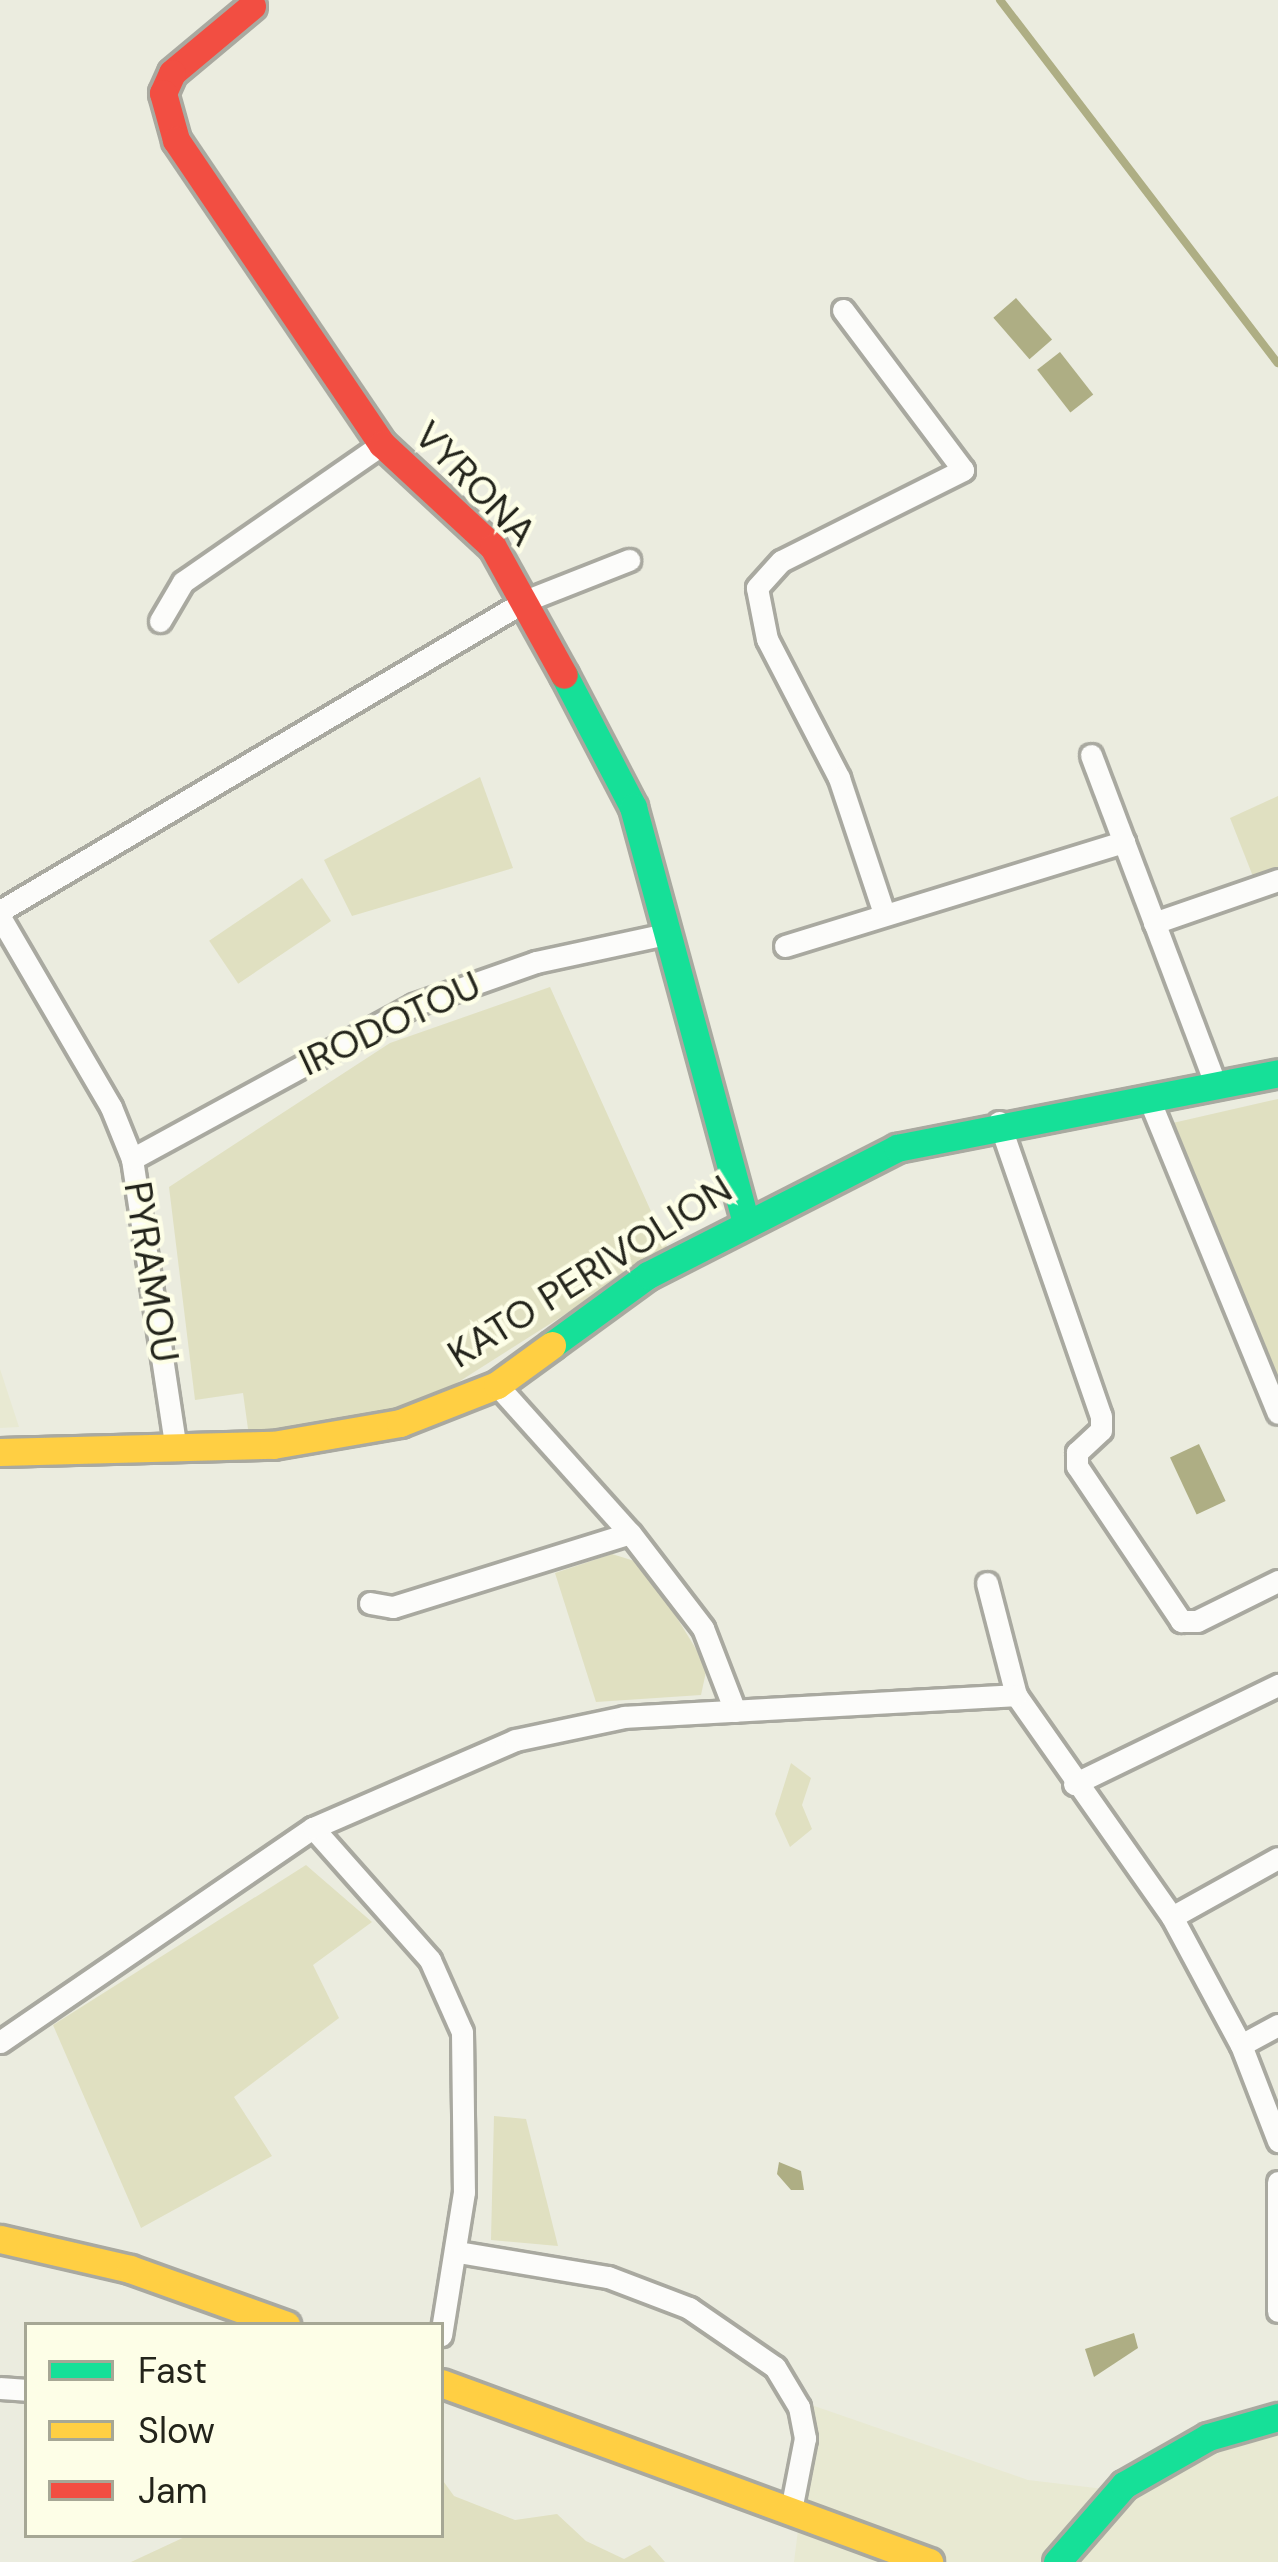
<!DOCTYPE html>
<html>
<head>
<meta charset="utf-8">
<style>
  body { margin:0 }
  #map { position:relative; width:1278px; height:2562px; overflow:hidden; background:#ebecdf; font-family:"DM Sans",sans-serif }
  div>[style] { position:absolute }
  .built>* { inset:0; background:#e8e9d2 }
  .green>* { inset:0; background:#e0e0c1; transform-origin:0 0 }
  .water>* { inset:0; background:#aeae84; transform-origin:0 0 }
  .stream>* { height:8px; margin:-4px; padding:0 4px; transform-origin:4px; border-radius:4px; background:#aeae84 }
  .roads { filter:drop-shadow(3px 0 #a9a9a0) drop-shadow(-3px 0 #a9a9a0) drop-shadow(0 3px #a9a9a0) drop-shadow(0 -3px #a9a9a0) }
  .street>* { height:21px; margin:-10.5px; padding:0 10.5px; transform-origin:10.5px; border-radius:10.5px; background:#fcfcfa }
  .fast>* { height:27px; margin:-13.5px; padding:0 13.5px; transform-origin:13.5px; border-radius:13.5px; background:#16e098 }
  .slow>* { height:27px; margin:-13.5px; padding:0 13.5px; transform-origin:13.5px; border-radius:13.5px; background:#ffcf43 }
  .jam>* { height:27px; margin:-13.5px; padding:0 13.5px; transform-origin:13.5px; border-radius:13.5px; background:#f24e42 }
  span { translate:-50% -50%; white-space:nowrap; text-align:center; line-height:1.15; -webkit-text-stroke:9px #fdfee7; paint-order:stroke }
  .street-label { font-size:39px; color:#23241b }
  .legend { position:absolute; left:24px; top:2322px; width:420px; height:216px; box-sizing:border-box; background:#fdfee7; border:3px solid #a6a795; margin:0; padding:15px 21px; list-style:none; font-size:36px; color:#23241b }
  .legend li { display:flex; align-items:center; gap:24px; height:60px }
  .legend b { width:60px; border:3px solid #a6a795 }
</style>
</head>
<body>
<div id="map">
  <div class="built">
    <div style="clip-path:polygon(0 1369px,19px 1427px,0 1428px)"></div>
    <div style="clip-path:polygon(797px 2400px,1028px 2480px,1138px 2493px,1220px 2443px,1278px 2430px,1278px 2562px,794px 2562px,807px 2458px)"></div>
  </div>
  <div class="green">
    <div style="clip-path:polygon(480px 777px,513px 868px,352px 916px,324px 860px)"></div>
    <div style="clip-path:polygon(1278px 796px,1278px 870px,1254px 879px,1230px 818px)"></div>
    <div style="left:302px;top:878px;width:52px;height:112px;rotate:56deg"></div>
    <div style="clip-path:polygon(550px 987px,668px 1249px,438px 1395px,374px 1419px,249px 1436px,243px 1393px,195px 1400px,169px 1187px,390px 1043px)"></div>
    <div style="clip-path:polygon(1278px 1099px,1278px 1388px,1164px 1125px)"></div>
    <div style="clip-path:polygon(612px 1554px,644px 1564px,707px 1667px,701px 1695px,596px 1702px,555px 1573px)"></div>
    <div style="clip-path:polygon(791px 1763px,811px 1778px,802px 1805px,812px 1829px,790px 1847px,775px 1814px)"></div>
    <div style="clip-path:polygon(306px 1865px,372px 1922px,313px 1965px,339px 2018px,234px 2097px,272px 2156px,141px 2228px,53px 2025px)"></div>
    <div style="clip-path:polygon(494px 2116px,526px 2119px,558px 2246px,491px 2240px)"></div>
    <div style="clip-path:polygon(441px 2478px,454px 2496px,515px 2520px,557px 2514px,586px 2541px,624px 2559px,650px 2545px,665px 2562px,131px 2562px,189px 2535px,441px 2535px)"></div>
  </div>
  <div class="water">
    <div style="left:1016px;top:298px;width:55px;height:30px;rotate:49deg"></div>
    <div style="left:1060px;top:352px;width:54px;height:29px;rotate:52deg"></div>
    <div style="left:1199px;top:1444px;width:63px;height:32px;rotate:65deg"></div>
    <div style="clip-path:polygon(779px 2162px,801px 2171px,804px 2190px,791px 2190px,777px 2174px)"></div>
    <div style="clip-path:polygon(1134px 2333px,1138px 2348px,1094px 2377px,1085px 2349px)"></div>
  </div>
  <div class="stream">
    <div style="left:1000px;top:0;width:457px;rotate:52.6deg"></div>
  </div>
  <div class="roads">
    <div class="street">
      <div style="left:843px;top:310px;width:200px;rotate:53.1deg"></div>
      <div style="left:963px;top:470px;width:203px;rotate:153.4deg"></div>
      <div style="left:781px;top:561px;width:36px;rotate:132deg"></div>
      <div style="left:757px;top:588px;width:52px;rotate:78.9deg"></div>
      <div style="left:767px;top:639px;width:157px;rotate:62.6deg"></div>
      <div style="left:839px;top:778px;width:142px;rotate:71.6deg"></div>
      <div style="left:160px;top:621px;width:45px;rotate:-59.5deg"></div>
      <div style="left:183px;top:582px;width:242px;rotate:-34.7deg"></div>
      <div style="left:1091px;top:755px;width:354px;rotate:69.3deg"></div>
      <div style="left:0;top:911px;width:610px;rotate:-30.56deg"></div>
      <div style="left:525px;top:601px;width:112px;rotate:-21.5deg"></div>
      <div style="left:0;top:917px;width:220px;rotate:59.7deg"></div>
      <div style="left:111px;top:1107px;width:56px;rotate:68deg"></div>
      <div style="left:132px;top:1159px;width:289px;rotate:81.4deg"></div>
      <div style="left:1154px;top:923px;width:131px;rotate:-19.1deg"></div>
      <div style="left:785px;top:946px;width:355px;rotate:-17.1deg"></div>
      <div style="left:1149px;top:1099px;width:339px;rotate:67.7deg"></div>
      <div style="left:999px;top:1122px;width:311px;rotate:70.9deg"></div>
      <div style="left:1101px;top:1416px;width:14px;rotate:90deg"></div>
      <div style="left:1101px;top:1430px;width:33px;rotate:137deg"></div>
      <div style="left:1077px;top:1452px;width:14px;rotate:90deg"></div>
      <div style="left:1077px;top:1466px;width:187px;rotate:56.1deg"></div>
      <div style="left:1181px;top:1621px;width:16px"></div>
      <div style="left:1197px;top:1621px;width:90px;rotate:-26.3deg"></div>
      <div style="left:132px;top:1159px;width:321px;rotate:-28.6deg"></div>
      <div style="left:414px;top:1005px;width:129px;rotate:-19.4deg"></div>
      <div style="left:536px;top:962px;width:133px;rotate:-12.2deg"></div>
      <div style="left:497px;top:1385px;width:199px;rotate:48.1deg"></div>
      <div style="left:630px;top:1533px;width:120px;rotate:52.5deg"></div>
      <div style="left:703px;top:1628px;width:89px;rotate:68.9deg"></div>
      <div style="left:987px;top:1583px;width:116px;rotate:75.5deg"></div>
      <div style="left:1016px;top:1695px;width:271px;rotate:54.9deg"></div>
      <div style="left:1172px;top:1917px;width:145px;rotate:61.7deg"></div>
      <div style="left:1241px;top:2045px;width:103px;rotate:68.9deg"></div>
      <div style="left:370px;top:1603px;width:23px;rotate:10deg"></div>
      <div style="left:393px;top:1607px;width:248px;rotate:-17.3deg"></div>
      <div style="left:1074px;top:1784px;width:227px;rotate:-25.9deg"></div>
      <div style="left:313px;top:1828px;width:176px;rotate:48.4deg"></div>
      <div style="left:430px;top:1960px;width:79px;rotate:66deg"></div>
      <div style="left:462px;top:2032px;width:160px;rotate:89.3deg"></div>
      <div style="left:464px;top:2192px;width:145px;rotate:99.1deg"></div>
      <div style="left:1172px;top:1917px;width:121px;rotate:-29.1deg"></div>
      <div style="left:0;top:2042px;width:379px;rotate:-34.4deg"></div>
      <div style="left:313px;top:1828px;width:220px;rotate:-23.5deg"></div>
      <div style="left:515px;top:1740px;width:111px;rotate:-11.9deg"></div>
      <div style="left:624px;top:1717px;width:393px;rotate:-3.2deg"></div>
      <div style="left:1241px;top:2045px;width:42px;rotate:-28.4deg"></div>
      <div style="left:1278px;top:2182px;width:129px;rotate:90deg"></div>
      <div style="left:458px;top:2252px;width:152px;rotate:9.5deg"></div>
      <div style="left:608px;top:2277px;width:87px;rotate:20.9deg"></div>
      <div style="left:689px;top:2308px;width:104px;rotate:34.5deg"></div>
      <div style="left:775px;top:2367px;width:47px;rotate:59deg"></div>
      <div style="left:799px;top:2407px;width:32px;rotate:79deg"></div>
      <div style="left:805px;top:2438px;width:73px;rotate:101deg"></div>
      <div style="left:0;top:2388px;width:27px;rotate:4deg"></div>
    </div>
    <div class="fast">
      <div style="left:564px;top:675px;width:149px;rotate:62.4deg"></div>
      <div style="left:633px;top:807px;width:428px;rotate:74.8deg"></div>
      <div style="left:552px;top:1345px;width:119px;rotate:-36.1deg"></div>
      <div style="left:648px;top:1275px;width:280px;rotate:-27deg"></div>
      <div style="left:897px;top:1148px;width:388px;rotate:-11.1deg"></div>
      <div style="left:1057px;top:2562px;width:102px;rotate:-49deg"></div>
      <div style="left:1124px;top:2485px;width:97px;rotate:-29.7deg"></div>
      <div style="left:1208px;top:2437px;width:73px;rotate:-15.9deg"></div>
    </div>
    <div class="slow">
      <div style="left:0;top:1452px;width:273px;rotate:-1.5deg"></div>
      <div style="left:273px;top:1445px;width:129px;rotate:-9.8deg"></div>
      <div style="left:400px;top:1423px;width:104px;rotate:-21.4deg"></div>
      <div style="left:497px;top:1385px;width:68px;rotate:-36deg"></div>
      <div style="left:0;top:2239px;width:133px;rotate:13deg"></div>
      <div style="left:130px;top:2269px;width:166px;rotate:19.7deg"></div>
      <div style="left:441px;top:2383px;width:520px;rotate:20.14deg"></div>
    </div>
    <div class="jam">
      <div style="left:252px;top:6px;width:104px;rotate:140.1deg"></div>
      <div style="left:172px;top:73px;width:22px;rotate:114deg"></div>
      <div style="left:163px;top:93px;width:49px;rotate:74.5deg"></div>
      <div style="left:176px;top:140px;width:367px;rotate:55.9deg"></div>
      <div style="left:382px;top:444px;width:151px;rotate:42.9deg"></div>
      <div style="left:493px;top:547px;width:146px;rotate:61deg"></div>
    </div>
  </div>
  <div class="street-label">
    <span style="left:475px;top:484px;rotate:46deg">VYRONA</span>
    <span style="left:390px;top:1024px;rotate:-25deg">IRODOTOU</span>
    <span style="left:151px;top:1272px;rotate:81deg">PYRAMOU</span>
    <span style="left:590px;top:1272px;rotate:-32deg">KATO PERIVOLION</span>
  </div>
  <ul class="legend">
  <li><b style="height:15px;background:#16e098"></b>Fast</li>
  <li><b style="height:15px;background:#ffcf43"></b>Slow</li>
  <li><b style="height:15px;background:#f24e42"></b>Jam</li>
  </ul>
</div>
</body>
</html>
